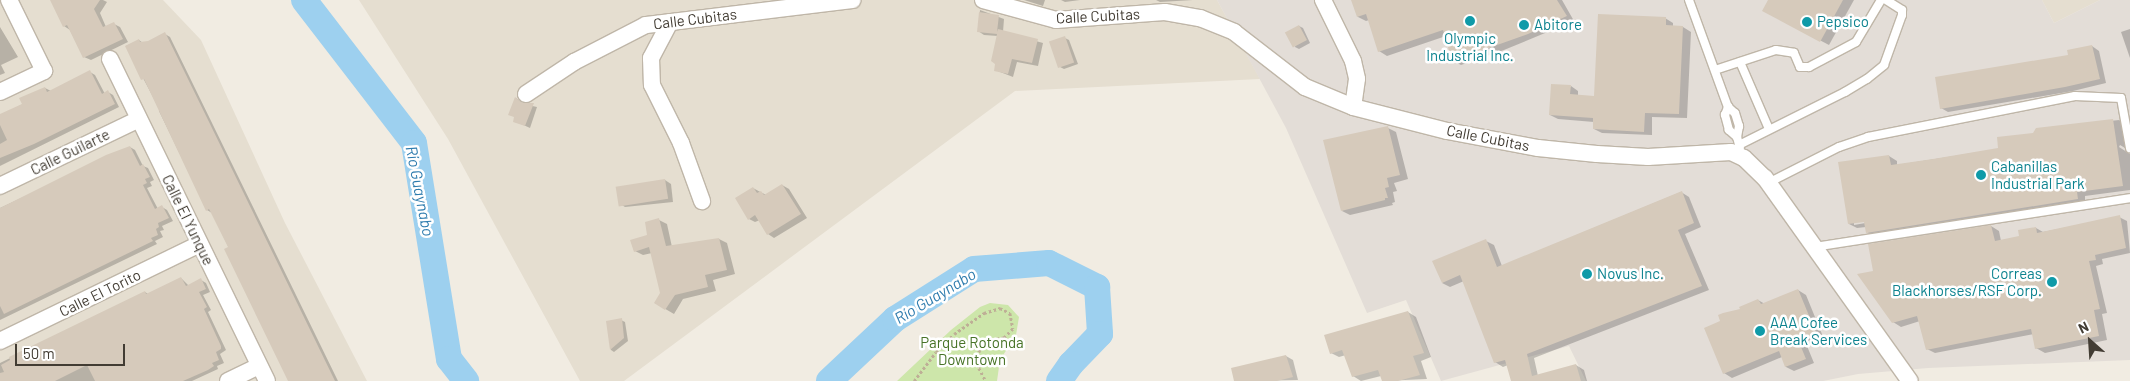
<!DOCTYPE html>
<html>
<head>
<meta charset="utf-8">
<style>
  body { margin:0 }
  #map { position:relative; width:2130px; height:381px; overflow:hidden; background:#f1ece2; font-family:Barlow,sans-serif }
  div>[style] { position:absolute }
  .residential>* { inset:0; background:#e5ded0 }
  .industrial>* { inset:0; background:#e3ddd7 }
  .green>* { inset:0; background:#cde6aa }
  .shadow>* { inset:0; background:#0003 }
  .river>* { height:26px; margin:-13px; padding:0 13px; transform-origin:13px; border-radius:13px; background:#9dd0ef }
  .building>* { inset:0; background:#d6cabb; transform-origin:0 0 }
  .path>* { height:2.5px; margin-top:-1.25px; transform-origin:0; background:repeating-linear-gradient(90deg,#beaf96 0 2.5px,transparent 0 5px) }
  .roads { filter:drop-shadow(1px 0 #bfb6a8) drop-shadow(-1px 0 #bfb6a8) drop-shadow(0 1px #bfb6a8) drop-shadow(0 -1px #bfb6a8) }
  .service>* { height:8px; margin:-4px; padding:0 4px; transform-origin:4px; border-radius:4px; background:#fff }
  .minor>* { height:16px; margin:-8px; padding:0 8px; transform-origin:8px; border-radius:8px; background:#fff }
  .dots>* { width:14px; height:14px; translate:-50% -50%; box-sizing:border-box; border:2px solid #fff; border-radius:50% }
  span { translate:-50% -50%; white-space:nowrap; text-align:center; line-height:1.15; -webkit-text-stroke:5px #fff; paint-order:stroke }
  .street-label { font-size:15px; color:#423c33 }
  .culture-label { font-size:15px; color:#0d838f }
  .left { translate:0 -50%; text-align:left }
  .right { translate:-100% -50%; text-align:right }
  .park-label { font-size:15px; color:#477327 }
  .water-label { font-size:16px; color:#2d7bad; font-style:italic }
  .north { position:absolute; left:2065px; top:316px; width:50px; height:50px; -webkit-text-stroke:4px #fff; paint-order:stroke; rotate:334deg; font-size:14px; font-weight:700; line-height:20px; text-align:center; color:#423c33 }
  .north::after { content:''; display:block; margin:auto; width:18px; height:22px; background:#423c33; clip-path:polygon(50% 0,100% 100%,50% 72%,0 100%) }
  .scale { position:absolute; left:15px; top:344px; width:110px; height:22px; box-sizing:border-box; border:2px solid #423c33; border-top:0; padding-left:6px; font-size:15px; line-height:18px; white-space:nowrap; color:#423c33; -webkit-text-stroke:4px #fff; paint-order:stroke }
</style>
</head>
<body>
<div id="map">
  <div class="residential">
    <div style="clip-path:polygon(0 0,163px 0,201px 40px,285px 223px,367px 381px,0 381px)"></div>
    <div style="clip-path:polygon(359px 0,1217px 0,1260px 79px,1015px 91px,624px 381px,580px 381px,448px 139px)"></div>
    <div style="clip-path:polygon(2042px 0,2100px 0,2054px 23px)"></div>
  </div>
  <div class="industrial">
    <div style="clip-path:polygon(1217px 0,2042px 0,2054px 23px,2100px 0,2130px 0,2130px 360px,1928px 368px,1858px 374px,1823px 381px,1586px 381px,1569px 346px,1441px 381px,1406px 300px,1367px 313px,1286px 128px)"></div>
  </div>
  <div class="green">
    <div style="clip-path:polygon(990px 303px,1008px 305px,1019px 317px,1016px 335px,1000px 360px,997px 381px,897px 381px,951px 330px,980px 307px)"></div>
  </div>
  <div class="shadow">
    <div style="clip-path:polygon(51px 0,103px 0,107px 2px,100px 13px,106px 27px,114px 24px,120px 27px,128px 42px,91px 60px,84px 57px,70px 30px,64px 26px)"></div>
    <div style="clip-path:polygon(1024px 0,1045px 0,1043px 6px)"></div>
    <div style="clip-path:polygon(1061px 0,1080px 0,1065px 2px)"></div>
    <div style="clip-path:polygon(1156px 0,1193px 0,1160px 2px)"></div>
    <div style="clip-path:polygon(1352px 0,1562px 0,1574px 21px,1504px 50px,1461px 65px,1453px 61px,1446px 36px,1387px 56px,1379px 51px,1369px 20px,1366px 21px,1358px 17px)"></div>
    <div style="clip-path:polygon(1769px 0,1854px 0,1829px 45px,1772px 15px)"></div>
    <div style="clip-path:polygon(980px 10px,1004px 19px,1003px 32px,1043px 43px,1038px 66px,1017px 62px,1013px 77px,995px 70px,998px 36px,984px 35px,978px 31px)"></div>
    <div style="clip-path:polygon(1665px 18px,1673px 23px,1673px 27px,1683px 27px,1691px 32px,1687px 118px,1652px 117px,1652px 135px,1602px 133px,1594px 129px,1594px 122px,1558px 119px,1550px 115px,1571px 86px,1578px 91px,1578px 96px,1595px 98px)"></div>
    <div style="clip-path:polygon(1299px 26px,1303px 28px,1310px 43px,1299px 49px,1295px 47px)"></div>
    <div style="clip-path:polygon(0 27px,18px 57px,1px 65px,5px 73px,0 75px)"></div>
    <div style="clip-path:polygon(2130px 29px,2130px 58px,2121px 32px)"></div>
    <div style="clip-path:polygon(165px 34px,170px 37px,338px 381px,290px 381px,229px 248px,212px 213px,207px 210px,159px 111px,160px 110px,126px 46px,139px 40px,143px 43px,148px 42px)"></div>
    <div style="clip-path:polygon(1065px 38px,1069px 40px,1078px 64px,1064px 69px,1060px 67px)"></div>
    <div style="clip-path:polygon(2092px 46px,2099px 51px,2106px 83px,2073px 91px,1948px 112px,1941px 108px)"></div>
    <div style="clip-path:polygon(90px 72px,95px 75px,105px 94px,108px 92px,113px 95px,119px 107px,0 166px,0 116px,23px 104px,45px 88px,51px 91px)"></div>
    <div style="clip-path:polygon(516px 98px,523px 104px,537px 107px,530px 128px,519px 123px)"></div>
    <div style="clip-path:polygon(evenodd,2119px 120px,2127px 124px,2130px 151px,2120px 145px,2119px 147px,2130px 154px,2130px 190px,2085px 196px,2085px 203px,1876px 237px,1867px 232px,1866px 227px,1857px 228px,1849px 224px,1889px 156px,1897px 161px,1897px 165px,1999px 149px,2034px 134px,2036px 129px,2119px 120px,1870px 220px,1871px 222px,1854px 225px,1854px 222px,1870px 220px)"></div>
    <div style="clip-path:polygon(1388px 128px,1396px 132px,1408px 179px,1394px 183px,1397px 191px,1393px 192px,1395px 202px,1392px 203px,1393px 205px,1350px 215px,1342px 211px)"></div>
    <div style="clip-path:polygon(130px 147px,135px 150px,143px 166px,148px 168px,154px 180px,150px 182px,152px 186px,147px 188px,158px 209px,162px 207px,167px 210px,173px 221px,162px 226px,164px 230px,160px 231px,163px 237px,155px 241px,157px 244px,0 320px,0 208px)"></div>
    <div style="clip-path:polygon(665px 180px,671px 184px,673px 202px,625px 207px,619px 203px)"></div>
    <div style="clip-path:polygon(782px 185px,789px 189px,807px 218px,774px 238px,768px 234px,760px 220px,755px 222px,749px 219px,753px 188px,766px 195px)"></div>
    <div style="clip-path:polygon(1681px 192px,1689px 197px,1701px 227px,1685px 234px,1709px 290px,1534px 358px,1538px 376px,1576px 365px,1584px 370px,1587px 381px,1512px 381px,1508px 365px,1503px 367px,1495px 362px,1464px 281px,1450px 287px,1442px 283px,1486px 241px,1494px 245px,1502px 266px)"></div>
    <div style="clip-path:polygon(2119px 217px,2127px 221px,2130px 253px,2102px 259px,2103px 264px,2096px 266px,2107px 313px,2102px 314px,2107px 340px,2045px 353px,2036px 348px,2034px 334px,1935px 353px,1927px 349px,1920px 321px,1901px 327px,1893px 322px,1875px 272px,1991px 226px,1999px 231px,2001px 241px,2021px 237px,2036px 228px,2043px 232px)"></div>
    <div style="clip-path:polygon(659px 220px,667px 224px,672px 247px,719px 239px,727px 243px,735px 274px,713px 280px,716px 291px,683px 299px,674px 314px,655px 303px,661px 293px,652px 253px,643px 255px,635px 251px)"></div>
    <div style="clip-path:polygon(181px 278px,189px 286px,201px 280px,206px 283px,210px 292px,203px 295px,211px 310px,208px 312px,226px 350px,220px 354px,224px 363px,217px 366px,218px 369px,192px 381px,0 381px,0 363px,145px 292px,148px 294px)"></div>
    <div style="clip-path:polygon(1798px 290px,1806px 295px,1824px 339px,1807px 346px,1814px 363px,1794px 371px,1786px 367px,1782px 357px,1732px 378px,1724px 373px,1722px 322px,1758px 300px,1765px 304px)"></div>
    <div style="clip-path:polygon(1408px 312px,1416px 317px,1431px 357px,1421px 361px,1427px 379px,1383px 381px,1381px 376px,1361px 381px,1353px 376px,1346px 355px,1339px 357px,1331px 353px)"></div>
    <div style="clip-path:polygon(621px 320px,625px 322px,628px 341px,614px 352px,611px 350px,607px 322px)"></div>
    <div style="clip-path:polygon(1286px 356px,1293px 360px,1298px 380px,1236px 381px)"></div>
  </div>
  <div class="river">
    <div style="left:304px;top:0;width:180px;rotate:52.4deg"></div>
    <div style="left:414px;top:143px;width:219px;rotate:80.8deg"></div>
    <div style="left:449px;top:359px;width:28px;rotate:52deg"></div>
    <div style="left:829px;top:381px;width:91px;rotate:-43.2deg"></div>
    <div style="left:895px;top:319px;width:93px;rotate:-32.3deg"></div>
    <div style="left:974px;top:269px;width:75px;rotate:-4.6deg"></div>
    <div style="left:1049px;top:263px;width:54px;rotate:26.6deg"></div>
    <div style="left:1097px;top:287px;width:47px;rotate:86.3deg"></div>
    <div style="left:1100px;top:334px;width:42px;rotate:134deg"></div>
    <div style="left:1071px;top:364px;width:21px;rotate:125deg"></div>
  </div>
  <div class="building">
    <div style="clip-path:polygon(50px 0,100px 0,94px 9px,103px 27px,114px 22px,123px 39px,83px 58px,67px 25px,63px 27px)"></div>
    <div style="clip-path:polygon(1351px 0,1557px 0,1567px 16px,1528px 34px,1452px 61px,1443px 30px,1378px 52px,1366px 14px,1357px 17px)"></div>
    <div style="clip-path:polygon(1768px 0,1843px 0,1820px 42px,1762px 11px)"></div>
    <div style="clip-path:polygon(979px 12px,999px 15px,997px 32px,998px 29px,1038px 39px,1032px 63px,1012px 59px,1008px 74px,994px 71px,995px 64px,991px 61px,997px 34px,977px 32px)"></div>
    <div style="clip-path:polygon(1598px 14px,1666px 17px,1666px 25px,1683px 26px,1679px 114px,1645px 113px,1644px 132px,1593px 129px,1593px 118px,1549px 115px,1551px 84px,1571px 85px,1570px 94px,1594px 96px)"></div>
    <div style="left:1299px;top:25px;width:17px;height:16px;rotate:62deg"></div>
    <div style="clip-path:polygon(165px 32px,211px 126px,335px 381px,288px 381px,224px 249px,228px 247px,209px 209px,206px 211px,144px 79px,141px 80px,125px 46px,139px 39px,140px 42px,148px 41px)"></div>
    <div style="left:1065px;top:36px;width:28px;height:17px;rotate:71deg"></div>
    <div style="clip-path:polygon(2092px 45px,2100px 79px,2065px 87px,1940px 109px,1935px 77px,2068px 55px,2067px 50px)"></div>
    <div style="clip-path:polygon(90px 70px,102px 94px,108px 90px,115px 104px,34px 144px,0 158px,0 144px,7px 140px,0 125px,0 114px,22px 104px,19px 98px,45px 87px,47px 92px)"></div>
    <div style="clip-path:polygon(515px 97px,522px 103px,534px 103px,525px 126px,513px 122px,514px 117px,508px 115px)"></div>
    <div style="clip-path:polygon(2113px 119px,2123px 186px,2077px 192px,2078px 199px,1866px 233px,1864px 222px,1848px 224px,1838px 162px,1889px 155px,1891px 165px,1933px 159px,1998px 148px,1997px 137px,2033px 133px,2036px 128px)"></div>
    <div style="clip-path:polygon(1388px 126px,1400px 175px,1387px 178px,1389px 187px,1385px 188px,1388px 198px,1385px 198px,1385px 200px,1341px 211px,1323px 140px)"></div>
    <div style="clip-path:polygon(130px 146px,140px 166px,143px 164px,150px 177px,145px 179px,147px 183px,143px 185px,155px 209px,162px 205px,169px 218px,158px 223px,159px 227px,156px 229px,158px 235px,151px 238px,153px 241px,4px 314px,0 306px,0 208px,106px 155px)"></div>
    <div style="left:665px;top:179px;width:20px;height:50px;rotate:81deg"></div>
    <div style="clip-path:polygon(782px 184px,801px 214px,767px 235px,755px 215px,748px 220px,735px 198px,753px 187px,757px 193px,761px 191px,764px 195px)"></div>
    <div style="clip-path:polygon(1682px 191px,1694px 223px,1678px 230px,1702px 286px,1527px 354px,1532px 376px,1576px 364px,1581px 381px,1511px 381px,1505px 360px,1494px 363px,1460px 275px,1442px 283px,1432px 261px,1486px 239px,1497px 267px)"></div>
    <div style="clip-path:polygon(2120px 215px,2126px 248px,2095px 255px,2096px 260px,2089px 261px,2100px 309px,2094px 310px,2099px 336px,2035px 349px,2031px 329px,1926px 350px,1917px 316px,1892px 323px,1857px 274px,1873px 271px,1868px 244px,1991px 225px,1995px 241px,2019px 236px,2018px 230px,2036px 227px,2037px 233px)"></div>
    <div style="clip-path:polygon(659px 218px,666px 246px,719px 238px,727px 270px,705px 275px,708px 287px,675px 295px,665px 310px,654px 303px,660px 293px,649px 247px,634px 252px,630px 240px,647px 235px,645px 222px)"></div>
    <div style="clip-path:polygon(181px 277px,186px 286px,201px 278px,206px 289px,199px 292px,207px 307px,204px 309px,221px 346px,221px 349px,216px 352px,219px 360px,212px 363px,214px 366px,208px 370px,183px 381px,95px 381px,87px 365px,55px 381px,0 381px,0 373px,4px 372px,1px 365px,10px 360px,9px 357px,145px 291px,146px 294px)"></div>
    <div style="clip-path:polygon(1798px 289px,1817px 335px,1799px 342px,1806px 359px,1785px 367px,1779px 351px,1723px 374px,1704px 328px,1720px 321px,1718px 315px,1723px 313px,1740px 309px,1739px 307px,1758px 299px,1761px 304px)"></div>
    <div style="clip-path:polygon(1408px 311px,1424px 353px,1413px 356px,1420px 375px,1398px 381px,1382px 381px,1378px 370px,1352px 377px,1342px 350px,1330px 354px,1324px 335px)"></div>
    <div style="clip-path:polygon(622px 318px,624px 338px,610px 350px,606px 321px)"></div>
    <div style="clip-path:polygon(1286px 355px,1293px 377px,1277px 381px,1234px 381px,1231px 368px)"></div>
  </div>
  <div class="path">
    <div style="left:914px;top:381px;width:36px;rotate:-53deg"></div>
    <div style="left:936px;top:352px;width:25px;rotate:-45deg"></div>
    <div style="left:954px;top:334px;width:37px;rotate:-35deg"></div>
    <div style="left:984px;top:313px;width:17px;rotate:-17deg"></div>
    <div style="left:1000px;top:308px;width:11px;rotate:27deg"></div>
    <div style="left:1010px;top:313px;width:16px;rotate:79deg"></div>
    <div style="left:1013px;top:329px;width:13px;rotate:135deg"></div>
    <div style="left:1004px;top:338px;width:13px;rotate:171deg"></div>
    <div style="left:991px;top:340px;width:15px;rotate:138deg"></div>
    <div style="left:980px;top:350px;width:5px;rotate:112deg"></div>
    <div style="left:978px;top:355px;width:13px;rotate:86deg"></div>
    <div style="left:979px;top:368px;width:15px;rotate:62deg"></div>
  </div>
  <div class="roads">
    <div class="service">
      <div style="left:1689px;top:0;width:114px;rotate:70deg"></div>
      <div style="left:1740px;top:62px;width:73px;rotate:66.6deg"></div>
      <div style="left:1715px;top:70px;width:64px;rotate:-18.2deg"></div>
      <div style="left:1776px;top:50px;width:18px;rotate:9deg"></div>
      <div style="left:1794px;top:53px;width:15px;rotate:67deg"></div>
      <div style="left:1800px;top:67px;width:9px"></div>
      <div style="left:1809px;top:67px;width:53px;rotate:-28deg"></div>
      <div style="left:1856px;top:42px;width:49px;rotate:-59.2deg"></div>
      <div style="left:1737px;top:137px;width:11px;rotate:-139deg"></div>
      <div style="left:1729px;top:130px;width:16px;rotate:-105deg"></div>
      <div style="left:1725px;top:115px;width:9px;rotate:-69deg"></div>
      <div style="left:1728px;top:107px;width:9px;rotate:41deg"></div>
      <div style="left:1735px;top:113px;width:14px;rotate:73deg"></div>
      <div style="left:1739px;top:126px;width:11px;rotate:100deg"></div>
      <div style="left:1737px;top:137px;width:11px;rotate:75deg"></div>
      <div style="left:1739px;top:145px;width:119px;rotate:-26.6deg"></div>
      <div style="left:1845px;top:92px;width:26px;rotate:-31deg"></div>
      <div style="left:1867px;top:79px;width:22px;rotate:-39deg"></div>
      <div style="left:1884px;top:65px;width:53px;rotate:-70.2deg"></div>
      <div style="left:1902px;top:15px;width:5px;rotate:-90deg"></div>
      <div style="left:1902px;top:10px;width:19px;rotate:-148deg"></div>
      <div style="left:1768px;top:183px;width:80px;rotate:-26.9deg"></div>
      <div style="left:1839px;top:147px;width:31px;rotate:-19deg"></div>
      <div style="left:1868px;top:137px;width:211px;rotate:-11.2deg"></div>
      <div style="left:2075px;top:96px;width:46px;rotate:2.5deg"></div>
      <div style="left:2121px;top:98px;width:51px;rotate:79.8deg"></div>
      <div style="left:1814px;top:247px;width:320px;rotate:-8.8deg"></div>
    </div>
    <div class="minor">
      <div style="left:983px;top:0;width:76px;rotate:15.3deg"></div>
      <div style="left:1056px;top:20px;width:109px;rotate:-4.2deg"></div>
      <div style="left:1165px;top:12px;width:36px;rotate:10deg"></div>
      <div style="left:1200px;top:18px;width:37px;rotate:22deg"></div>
      <div style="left:1234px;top:32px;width:90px;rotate:37.8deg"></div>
      <div style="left:1305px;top:87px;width:52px;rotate:22.6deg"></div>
      <div style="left:1353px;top:107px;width:97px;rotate:14.3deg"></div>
      <div style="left:1447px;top:131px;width:93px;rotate:10.6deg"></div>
      <div style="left:1538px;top:148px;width:59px;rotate:5.8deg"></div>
      <div style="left:1597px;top:154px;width:51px;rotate:3.4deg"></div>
      <div style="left:1648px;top:157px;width:83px;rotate:-3.4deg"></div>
      <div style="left:1731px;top:152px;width:14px;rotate:25deg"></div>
      <div style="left:1744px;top:158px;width:29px;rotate:44deg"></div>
      <div style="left:1765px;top:178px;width:249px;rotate:54.5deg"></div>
      <div style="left:1323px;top:0;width:68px;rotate:63.8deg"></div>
      <div style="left:1353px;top:61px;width:18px;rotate:77deg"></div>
      <div style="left:1357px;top:79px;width:28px;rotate:98deg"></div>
      <div style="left:670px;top:22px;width:41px;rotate:117.8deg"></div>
      <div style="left:651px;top:58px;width:27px;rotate:88deg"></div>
      <div style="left:652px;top:85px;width:65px;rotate:63.4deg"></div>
      <div style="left:681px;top:143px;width:62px;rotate:70.1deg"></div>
      <div style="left:110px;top:59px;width:358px;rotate:64deg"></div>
      <div style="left:0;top:92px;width:49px;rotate:-25.5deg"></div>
      <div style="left:44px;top:71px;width:79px;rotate:-116.2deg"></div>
      <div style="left:526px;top:94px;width:58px;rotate:-33.7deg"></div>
      <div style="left:574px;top:62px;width:81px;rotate:-27.2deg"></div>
      <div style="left:646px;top:25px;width:208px;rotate:-6.9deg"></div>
      <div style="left:0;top:186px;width:154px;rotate:-25.7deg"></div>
      <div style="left:0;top:341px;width:222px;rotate:-25.9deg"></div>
      <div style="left:228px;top:381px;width:34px;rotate:-26deg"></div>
    </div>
  </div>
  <div class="dots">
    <div style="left:1470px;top:21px;background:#0f9aa8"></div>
    <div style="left:1807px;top:22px;background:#0f9aa8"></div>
    <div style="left:1524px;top:25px;background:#0f9aa8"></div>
    <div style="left:1981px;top:175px;background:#0f9aa8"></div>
    <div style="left:1587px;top:274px;background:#0f9aa8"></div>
    <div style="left:2052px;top:282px;background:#0f9aa8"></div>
    <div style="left:1760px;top:331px;background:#0f9aa8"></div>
  </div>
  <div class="street-label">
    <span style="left:1098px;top:16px;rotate:-3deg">Calle Cubitas</span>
    <span style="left:695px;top:19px;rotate:-7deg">Calle Cubitas</span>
    <span style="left:1488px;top:138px;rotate:11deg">Calle Cubitas</span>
    <span style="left:70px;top:152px;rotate:-26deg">Calle Guilarte</span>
    <span style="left:188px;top:220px;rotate:64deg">Calle El Yunque</span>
    <span style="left:100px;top:293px;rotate:-26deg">Calle El Torito</span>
  </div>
  <div class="culture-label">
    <span class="left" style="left:1817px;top:22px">Pepsico</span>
    <span class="left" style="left:1534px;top:25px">Abitore</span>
    <span style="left:1470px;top:47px">Olympic<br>Industrial Inc.</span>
    <span class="left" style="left:1991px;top:175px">Cabanillas<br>Industrial Park</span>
    <span class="right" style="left:2042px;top:282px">Correas<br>Blackhorses/RSF Corp.</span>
    <span class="left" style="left:1597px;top:274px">Novus Inc.</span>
    <span class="left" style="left:1770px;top:331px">AAA Cofee<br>Break Services</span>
  </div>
  <div class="park-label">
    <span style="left:972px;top:351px">Parque Rotonda<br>Downtown</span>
  </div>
  <div class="water-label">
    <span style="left:420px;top:191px;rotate:79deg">Río Guaynabo</span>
    <span style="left:935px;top:296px;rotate:-31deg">Río Guaynabo</span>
  </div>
  <div class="north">N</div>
  <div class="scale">50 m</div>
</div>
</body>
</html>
